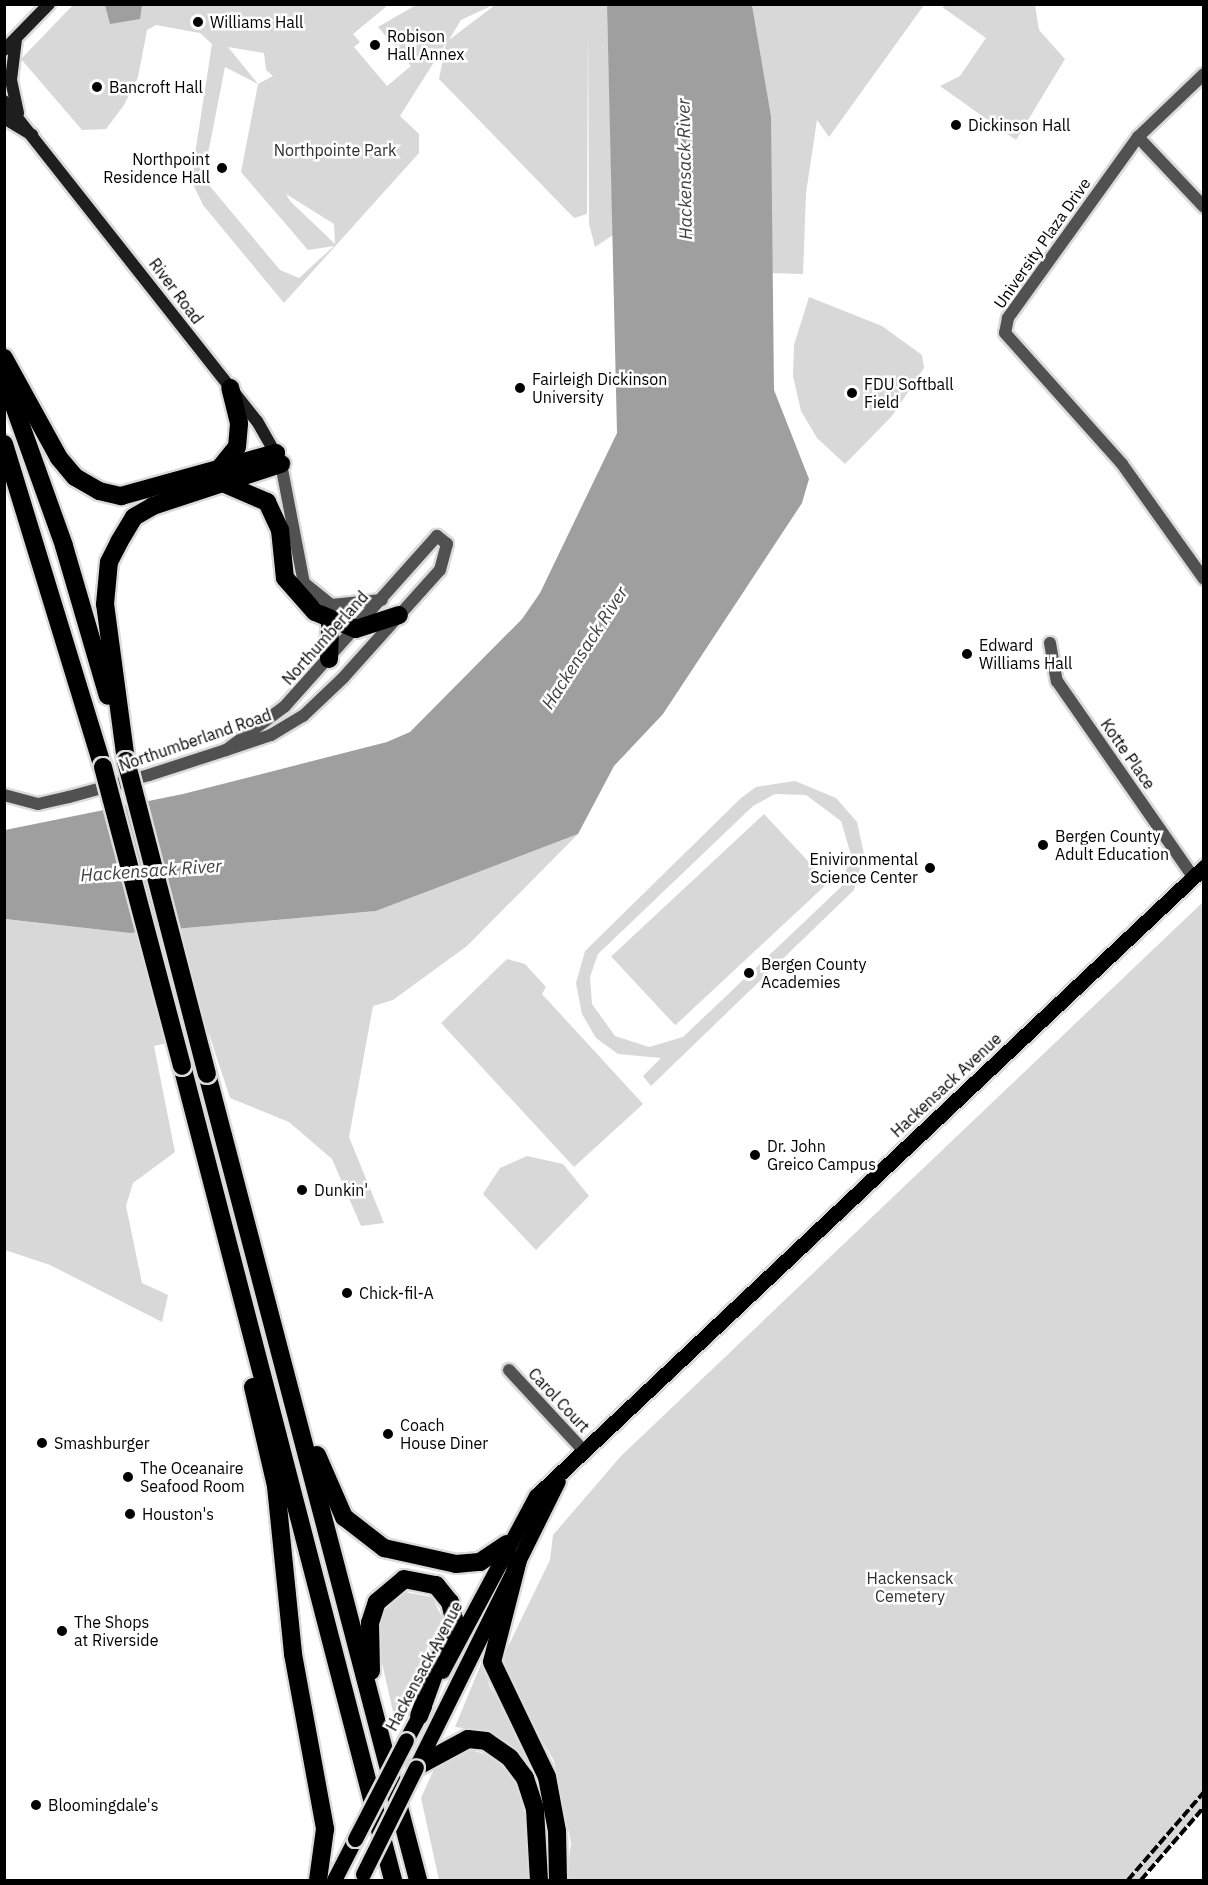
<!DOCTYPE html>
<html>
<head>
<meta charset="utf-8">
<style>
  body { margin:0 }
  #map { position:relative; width:1208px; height:1885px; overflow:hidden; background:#fff; font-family:"IBM Plex Sans",sans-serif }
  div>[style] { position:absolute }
  .green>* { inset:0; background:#d8d8d8; transform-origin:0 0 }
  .water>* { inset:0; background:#9f9f9f }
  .roads { filter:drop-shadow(2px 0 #dbdbdb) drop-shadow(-2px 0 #dbdbdb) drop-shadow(0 2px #dbdbdb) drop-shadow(0 -2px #dbdbdb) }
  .street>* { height:12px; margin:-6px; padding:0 6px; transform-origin:6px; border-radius:6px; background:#515151 }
  .secondary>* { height:12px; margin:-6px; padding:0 6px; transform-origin:6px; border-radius:6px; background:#1e1e1e }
  .primary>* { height:15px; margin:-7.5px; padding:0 7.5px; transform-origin:7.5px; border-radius:7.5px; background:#000 }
  .highway>* { height:18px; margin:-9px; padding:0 9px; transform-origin:9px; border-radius:9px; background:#000 }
  .rail>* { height:4px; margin-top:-2px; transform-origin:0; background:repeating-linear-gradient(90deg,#000 0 9px,transparent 0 12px) }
  .bridges { filter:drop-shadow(2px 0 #dbdbdb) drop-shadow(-2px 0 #dbdbdb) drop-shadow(0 2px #dbdbdb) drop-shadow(0 -2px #dbdbdb) }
  .primary-bridge>* { height:15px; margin:-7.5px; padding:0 7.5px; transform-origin:7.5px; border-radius:7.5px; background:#000 }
  .highway-bridge>* { height:18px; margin:-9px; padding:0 9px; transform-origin:9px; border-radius:9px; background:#000 }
  .dots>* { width:16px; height:16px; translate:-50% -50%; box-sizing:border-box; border:3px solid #fff; border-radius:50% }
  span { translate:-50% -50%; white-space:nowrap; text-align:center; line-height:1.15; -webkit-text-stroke:5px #fff; paint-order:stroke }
  .poi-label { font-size:16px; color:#000 }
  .left { translate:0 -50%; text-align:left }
  .right { translate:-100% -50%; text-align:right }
  .park-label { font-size:16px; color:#2f2f2f }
  .street-label { font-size:16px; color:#000 }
  .water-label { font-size:18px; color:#404040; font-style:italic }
  .frame { position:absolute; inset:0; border:6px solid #000; pointer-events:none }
</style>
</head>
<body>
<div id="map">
  <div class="green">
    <div style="clip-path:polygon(950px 4px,1035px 5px,1039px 30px,1065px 59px,1016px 140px,940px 86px,960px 76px,986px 38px,942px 7px)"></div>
    <div style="clip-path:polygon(evenodd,73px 5px,105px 5px,106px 18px,105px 5px,388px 5px,353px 34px,360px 42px,354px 47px,387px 86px,411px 66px,378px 27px,416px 5px,493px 5px,461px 20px,449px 40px,495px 5px,607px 5px,613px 235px,595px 247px,589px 224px,588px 28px,587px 214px,574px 218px,439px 79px,446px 43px,400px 116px,419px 134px,419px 153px,284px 303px,203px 205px,191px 180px,212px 44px,200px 33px,156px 25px,147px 30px,138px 77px,124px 105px,106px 129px,82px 130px,21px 59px,73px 5px,228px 47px,264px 53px,266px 70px,273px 76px,258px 84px,228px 47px,73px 5px,225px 67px,258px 84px,241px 172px,308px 250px,334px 246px,299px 278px,280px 270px,198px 172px,206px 164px,225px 67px,73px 5px,286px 194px,334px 224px,335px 244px,290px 201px,286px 194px)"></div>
    <div style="clip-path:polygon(752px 5px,924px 5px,829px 137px,817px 120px,806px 193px,803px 274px,770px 273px,771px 116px)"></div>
    <div style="clip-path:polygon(809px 297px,882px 326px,922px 355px,924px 368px,892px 416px,845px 464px,817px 438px,801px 411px,793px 376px,794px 345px)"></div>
    <div style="clip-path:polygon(evenodd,795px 781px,836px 798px,857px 822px,864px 854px,854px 890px,651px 1086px,643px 1076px,661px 1058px,618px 1054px,596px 1038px,582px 1014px,576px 983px,585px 951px,741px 798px,756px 787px,795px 781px,775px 794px,806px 795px,841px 821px,851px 855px,841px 887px,683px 1037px,649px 1047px,615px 1036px,592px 1004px,590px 977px,598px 954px,753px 806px,775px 794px)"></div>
    <div style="left:764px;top:814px;width:94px;height:209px;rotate:47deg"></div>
    <div style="clip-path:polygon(578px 834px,467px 946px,393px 1000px,373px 1006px,349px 1137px,384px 1223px,361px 1226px,332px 1159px,289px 1122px,230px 1098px,209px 1034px,154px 1046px,175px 1152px,133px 1183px,126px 1206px,142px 1283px,168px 1295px,162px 1322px,50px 1265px,5px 1250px,4px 919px,130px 933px,376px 911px)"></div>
    <div style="clip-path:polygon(1203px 902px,1203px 1810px,1140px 1880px,566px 1880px,571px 1843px,554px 1761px,499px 1665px,550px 1560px,553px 1535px,621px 1456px)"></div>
    <div style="clip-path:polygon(507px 959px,525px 964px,546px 987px,542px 994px,643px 1104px,574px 1167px,441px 1023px)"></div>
    <div style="clip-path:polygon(527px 1156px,563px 1164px,589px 1196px,536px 1250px,483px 1194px,500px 1168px)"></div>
    <div style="clip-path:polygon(405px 1592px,432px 1597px,444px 1621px,396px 1725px,375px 1632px,390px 1601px)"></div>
    <div style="clip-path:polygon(483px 1659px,489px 1685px,531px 1758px,524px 1760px,487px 1731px,455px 1727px)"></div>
    <div style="clip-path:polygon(464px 1748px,495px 1757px,516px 1783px,528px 1827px,529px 1880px,439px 1880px,421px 1798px,435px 1767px)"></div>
  </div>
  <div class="water">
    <div style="clip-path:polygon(105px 5px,142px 5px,140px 19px,110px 24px)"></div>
    <div style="clip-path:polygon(607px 5px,752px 5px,771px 116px,774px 390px,809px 479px,802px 503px,663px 714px,614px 766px,578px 834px,376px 911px,130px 933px,5px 919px,5px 830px,183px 794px,387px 742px,410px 732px,522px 619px,540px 593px,617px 433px)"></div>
  </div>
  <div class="roads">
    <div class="street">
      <div style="left:1204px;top:74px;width:91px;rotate:136.3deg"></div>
      <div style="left:1138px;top:137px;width:223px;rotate:125.7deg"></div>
      <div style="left:1008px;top:318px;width:15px;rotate:101deg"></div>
      <div style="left:1005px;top:333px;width:176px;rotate:48.2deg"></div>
      <div style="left:1122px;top:464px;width:141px;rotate:54.5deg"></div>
      <div style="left:1138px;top:137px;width:96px;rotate:46.7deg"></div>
      <div style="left:281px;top:464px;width:121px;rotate:79.1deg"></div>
      <div style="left:304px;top:583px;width:35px;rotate:39deg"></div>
      <div style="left:331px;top:605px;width:51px;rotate:-5.6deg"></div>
      <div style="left:1050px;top:643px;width:39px;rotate:80deg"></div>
      <div style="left:1057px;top:681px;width:239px;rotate:55.2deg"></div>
      <div style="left:4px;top:795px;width:35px;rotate:15deg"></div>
      <div style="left:38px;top:804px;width:32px;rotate:-13deg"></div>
      <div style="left:69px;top:797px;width:83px;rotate:-15.4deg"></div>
      <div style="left:149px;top:775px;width:81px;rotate:-18deg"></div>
      <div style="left:226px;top:750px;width:47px;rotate:-18.4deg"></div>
      <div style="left:271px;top:735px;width:37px;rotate:-31deg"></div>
      <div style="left:303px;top:716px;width:55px;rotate:-43.5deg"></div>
      <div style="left:343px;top:678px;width:145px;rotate:-48.1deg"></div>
      <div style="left:440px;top:570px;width:27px;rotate:-75deg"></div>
      <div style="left:447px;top:544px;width:13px;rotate:-141deg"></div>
      <div style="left:437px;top:536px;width:229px;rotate:131.8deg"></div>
      <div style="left:284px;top:707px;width:72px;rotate:143.4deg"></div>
      <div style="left:509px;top:1370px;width:112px;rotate:47.2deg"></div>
    </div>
    <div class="secondary">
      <div style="left:16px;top:39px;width:41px;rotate:97deg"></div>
      <div style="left:11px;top:80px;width:34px;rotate:78deg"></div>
      <div style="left:4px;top:50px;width:64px;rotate:-45.6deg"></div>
      <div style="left:4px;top:101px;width:408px;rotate:51.7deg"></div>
      <div style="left:257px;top:421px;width:43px;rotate:60.4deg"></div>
      <div style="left:4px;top:118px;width:33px;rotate:31deg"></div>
    </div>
    <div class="primary">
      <div style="left:442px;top:1671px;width:199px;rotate:-61.8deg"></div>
      <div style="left:536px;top:1496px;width:918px;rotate:-43.28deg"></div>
      <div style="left:406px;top:1740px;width:38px;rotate:-62deg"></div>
      <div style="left:416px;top:1767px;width:319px;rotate:-63.6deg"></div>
      <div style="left:334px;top:1880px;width:46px;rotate:-62.9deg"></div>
    </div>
    <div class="highway">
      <div style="left:4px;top:358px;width:114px;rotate:61.2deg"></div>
      <div style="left:59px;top:458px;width:25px;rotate:50deg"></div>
      <div style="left:75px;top:477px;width:28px;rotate:30deg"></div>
      <div style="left:99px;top:491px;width:23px;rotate:13deg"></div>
      <div style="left:121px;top:496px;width:161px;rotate:-15.5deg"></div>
      <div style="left:4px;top:378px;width:178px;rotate:70.3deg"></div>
      <div style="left:64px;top:546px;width:156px;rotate:73.7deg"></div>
      <div style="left:4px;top:444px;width:338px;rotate:73deg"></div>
      <div style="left:219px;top:469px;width:28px;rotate:-51deg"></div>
      <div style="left:237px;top:447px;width:24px;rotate:-85deg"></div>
      <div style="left:239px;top:423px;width:36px;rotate:-104deg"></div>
      <div style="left:225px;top:484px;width:46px;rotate:23.2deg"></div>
      <div style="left:267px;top:502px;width:31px;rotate:65deg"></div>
      <div style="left:280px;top:530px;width:48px;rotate:84.1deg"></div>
      <div style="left:285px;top:578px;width:45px;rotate:48.6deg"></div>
      <div style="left:315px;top:612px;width:44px;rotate:22.5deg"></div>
      <div style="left:356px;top:629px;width:45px;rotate:-18deg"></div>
      <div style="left:329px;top:659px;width:38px;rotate:-88deg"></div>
      <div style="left:126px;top:761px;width:158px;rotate:-97.6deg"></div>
      <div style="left:105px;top:604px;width:42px;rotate:-84.6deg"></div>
      <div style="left:109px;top:562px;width:22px;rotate:-63deg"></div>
      <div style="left:119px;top:542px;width:29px;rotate:-59deg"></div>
      <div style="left:134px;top:517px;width:22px;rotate:-30deg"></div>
      <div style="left:153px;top:506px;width:135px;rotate:-18.2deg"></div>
      <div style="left:182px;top:1066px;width:841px;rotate:75.47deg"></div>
      <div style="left:207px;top:1074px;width:833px;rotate:75.33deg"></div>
      <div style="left:253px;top:1387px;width:102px;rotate:76.9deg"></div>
      <div style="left:276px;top:1486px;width:169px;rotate:84.2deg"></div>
      <div style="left:293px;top:1654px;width:178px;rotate:79.6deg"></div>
      <div style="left:325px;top:1829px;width:51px;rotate:97.8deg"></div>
      <div style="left:317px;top:1455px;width:68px;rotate:66.5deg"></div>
      <div style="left:344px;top:1517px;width:51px;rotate:37.8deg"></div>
      <div style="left:384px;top:1548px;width:74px;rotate:12.5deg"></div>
      <div style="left:456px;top:1564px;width:24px;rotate:-5deg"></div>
      <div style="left:480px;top:1562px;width:32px;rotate:-34deg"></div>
      <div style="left:518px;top:1560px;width:105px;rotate:104.3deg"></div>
      <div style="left:492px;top:1662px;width:127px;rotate:64.4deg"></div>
      <div style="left:547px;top:1777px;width:55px;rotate:79.5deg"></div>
      <div style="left:557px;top:1831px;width:49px;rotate:88.8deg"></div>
      <div style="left:371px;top:1671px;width:48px;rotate:-91.2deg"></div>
      <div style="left:370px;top:1623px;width:22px;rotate:-72deg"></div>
      <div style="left:377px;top:1602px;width:35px;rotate:-40deg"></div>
      <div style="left:404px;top:1579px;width:33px;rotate:11deg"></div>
      <div style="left:436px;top:1585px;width:22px;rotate:51deg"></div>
      <div style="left:450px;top:1602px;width:17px;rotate:77deg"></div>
      <div style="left:454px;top:1619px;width:103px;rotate:109.8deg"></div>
      <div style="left:416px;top:1767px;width:59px;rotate:-28.3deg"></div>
      <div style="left:468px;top:1739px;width:18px;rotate:6deg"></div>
      <div style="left:486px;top:1741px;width:29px;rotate:35deg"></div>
      <div style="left:510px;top:1758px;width:25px;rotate:53deg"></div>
      <div style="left:525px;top:1778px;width:33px;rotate:72deg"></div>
      <div style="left:535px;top:1809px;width:71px;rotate:86.8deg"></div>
    </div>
  </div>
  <div class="rail">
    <div style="left:1128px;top:1880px;width:116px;rotate:-49.2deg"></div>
    <div style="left:1141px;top:1880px;width:96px;rotate:-49.2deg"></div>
  </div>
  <div class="bridges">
    <div class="primary-bridge">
      <div style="left:355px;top:1839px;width:111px;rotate:-62.7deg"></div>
      <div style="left:363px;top:1874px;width:119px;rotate:-63.6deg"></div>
    </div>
    <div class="highway-bridge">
      <div style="left:126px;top:761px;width:323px;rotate:75.5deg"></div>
      <div style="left:103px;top:767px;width:309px;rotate:75.2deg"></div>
    </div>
  </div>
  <div class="dots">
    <div style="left:198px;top:22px;background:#000"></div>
    <div style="left:375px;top:45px;background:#000"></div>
    <div style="left:97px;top:87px;background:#000"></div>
    <div style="left:956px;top:125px;background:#000"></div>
    <div style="left:222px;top:168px;background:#000"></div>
    <div style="left:520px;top:388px;background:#000"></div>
    <div style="left:852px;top:393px;background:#000"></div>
    <div style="left:967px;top:654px;background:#000"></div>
    <div style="left:1043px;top:845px;background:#000"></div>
    <div style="left:930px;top:868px;background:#000"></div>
    <div style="left:749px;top:973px;background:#000"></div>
    <div style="left:755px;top:1155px;background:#000"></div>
    <div style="left:302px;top:1190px;background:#000"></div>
    <div style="left:347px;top:1293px;background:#000"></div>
    <div style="left:388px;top:1434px;background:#000"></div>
    <div style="left:42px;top:1443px;background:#000"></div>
    <div style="left:128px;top:1477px;background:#000"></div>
    <div style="left:130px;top:1514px;background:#000"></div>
    <div style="left:62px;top:1631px;background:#000"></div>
    <div style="left:36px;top:1805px;background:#000"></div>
  </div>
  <div class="poi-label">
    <span class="left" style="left:210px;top:22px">Williams Hall</span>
    <span class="left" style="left:387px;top:45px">Robison<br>Hall Annex</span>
    <span class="left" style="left:109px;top:87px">Bancroft Hall</span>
    <span class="left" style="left:968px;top:125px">Dickinson Hall</span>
    <span class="right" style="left:210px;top:168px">Northpoint<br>Residence Hall</span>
    <span class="left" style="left:532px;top:388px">Fairleigh Dickinson<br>University</span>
    <span class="left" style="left:864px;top:393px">FDU Softball<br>Field</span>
    <span class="left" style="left:979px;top:654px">Edward<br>Williams Hall</span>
    <span class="left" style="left:1055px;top:845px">Bergen County<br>Adult Education</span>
    <span class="right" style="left:918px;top:868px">Enivironmental<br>Science Center</span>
    <span class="left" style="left:761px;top:973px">Bergen County<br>Academies</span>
    <span class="left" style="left:767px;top:1155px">Dr. John<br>Greico Campus</span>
    <span class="left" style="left:314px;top:1190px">Dunkin'</span>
    <span class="left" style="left:359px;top:1293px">Chick-fil-A</span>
    <span class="left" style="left:400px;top:1434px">Coach<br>House Diner</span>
    <span class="left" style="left:54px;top:1443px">Smashburger</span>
    <span class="left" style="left:140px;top:1477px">The Oceanaire<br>Seafood Room</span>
    <span class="left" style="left:142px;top:1514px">Houston's</span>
    <span class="left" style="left:74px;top:1631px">The Shops<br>at Riverside</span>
    <span class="left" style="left:48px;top:1805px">Bloomingdale's</span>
  </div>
  <div class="park-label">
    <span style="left:335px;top:150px">Northpointe Park</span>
    <span style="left:910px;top:1587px">Hackensack<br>Cemetery</span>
  </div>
  <div class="street-label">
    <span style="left:1042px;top:243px;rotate:-55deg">University Plaza Drive</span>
    <span style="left:176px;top:291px;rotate:53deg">River Road</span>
    <span style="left:325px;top:638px;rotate:-48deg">Northumberland</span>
    <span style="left:195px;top:740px;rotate:-19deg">Northumberland Road</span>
    <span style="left:1128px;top:754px;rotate:55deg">Kotte Place</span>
    <span style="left:946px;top:1085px;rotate:-43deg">Hackensack Avenue</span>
    <span style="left:559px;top:1400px;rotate:47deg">Carol Court</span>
    <span style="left:424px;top:1666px;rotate:-62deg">Hackensack Avenue</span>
  </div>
  <div class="water-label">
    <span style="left:685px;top:169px;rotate:-91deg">Hackensack River</span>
    <span style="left:585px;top:648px;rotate:-57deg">Hackensack River</span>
    <span style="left:151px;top:871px;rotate:-4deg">Hackensack River</span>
  </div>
  <div class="frame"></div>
</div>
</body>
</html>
